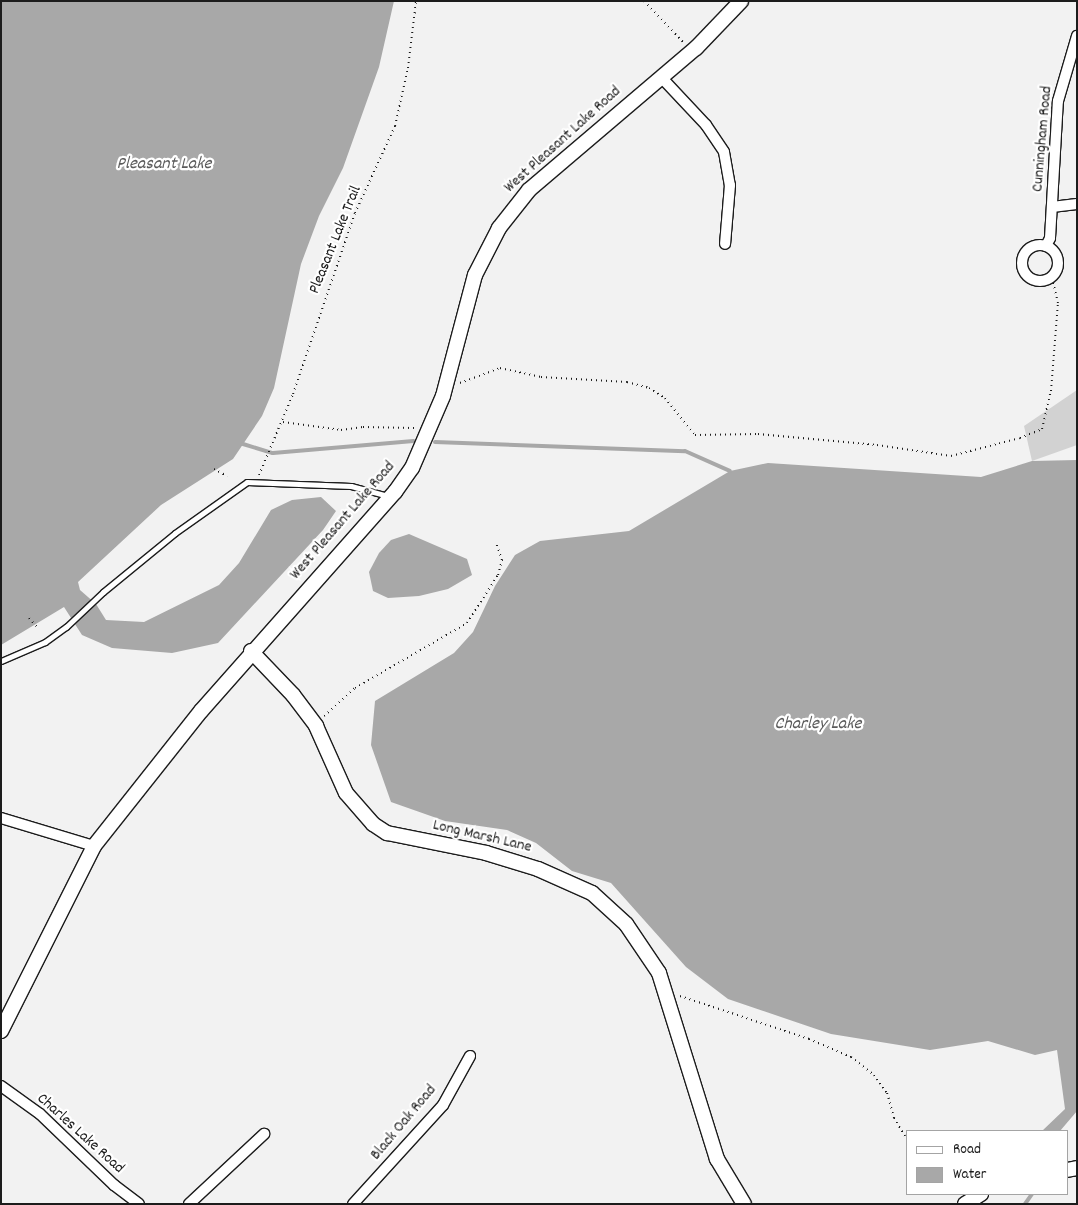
<!DOCTYPE html>
<html>
<head>
<meta charset="utf-8">
<style>
  body { margin:0 }
  #map { position:relative; width:1078px; height:1205px; overflow:hidden; background:#f2f2f2; font-family:Dekko,sans-serif }
  div>[style] { position:absolute }
  .green>* { inset:0; background:#d2d2d2 }
  .water>* { inset:0; background:#a8a8a8 }
  .stream>* { height:4px; margin:-2px; padding:0 2px; transform-origin:2px; border-radius:2px; background:#a8a8a8 }
  .path>* { height:2px; margin-top:-1px; transform-origin:0; background:repeating-linear-gradient(90deg,#1c1c1c 0 1px,transparent 0 5px) }
  .roads { filter:drop-shadow(1px 0 #1c1c1c) drop-shadow(-1px 0 #1c1c1c) drop-shadow(0 1px #1c1c1c) drop-shadow(0 -1px #1c1c1c) }
  .lane>* { height:5px; margin:-2.5px; padding:0 2.5px; transform-origin:2.5px; border-radius:2.5px; background:#fff }
  .street>* { height:10px; margin:-5px; padding:0 5px; transform-origin:5px; border-radius:5px; background:#fff }
  .street>.ring { margin:-5px; padding:0; box-sizing:content-box; background:none; border:10px solid #fff; border-radius:50% }
  .secondary>* { height:14px; margin:-7px; padding:0 7px; transform-origin:7px; border-radius:7px; background:#fff }
  span { translate:-50% -50%; white-space:nowrap; text-align:center; line-height:1.15; -webkit-text-stroke:4.5px #fff; paint-order:stroke }
  .street-label { font-size:16px; color:#1c1c1c }
  .water-label { font-size:18px; color:#5b5b5b; font-style:italic }
  .frame { position:absolute; inset:0; border:2px solid #1c1c1c; pointer-events:none }
  .legend { position:absolute; left:906px; top:1130px; width:162px; height:65px; box-sizing:border-box; background:#fff; border:1px solid #a4a4a4; margin:0; padding:6px 9px; list-style:none; font-size:15px; color:#1c1c1c }
  .legend li { display:flex; align-items:center; gap:10px; height:25px }
  .legend b { width:25px; border:1px solid #a4a4a4 }
</style>
</head>
<body>
<div id="map">
  <div class="green">
    <div style="clip-path:polygon(1077px 390px,1077px 445px,1032px 461px,1024px 426px)"></div>
  </div>
  <div class="water">
    <div style="clip-path:polygon(1px 1px,394px 1px,379px 67px,343px 168px,319px 216px,301px 264px,274px 388px,262px 416px,233px 459px,161px 505px,78px 582px,80px 590px,96px 604px,106px 620px,144px 622px,219px 585px,239px 563px,271px 510px,292px 500px,321px 497px,336px 511px,323px 530px,218px 643px,172px 653px,112px 648px,82px 635px,64px 607px,1px 645px)"></div>
    <div style="clip-path:polygon(1077px 460px,1077px 1111px,1060px 1131px,1042px 1131px,1065px 1109px,1057px 1050px,1035px 1055px,988px 1041px,930px 1050px,831px 1034px,728px 999px,686px 967px,611px 883px,572px 871px,536px 843px,507px 830px,445px 821px,391px 802px,371px 745px,375px 701px,454px 653px,473px 632px,495px 586px,515px 555px,540px 541px,629px 531px,730px 471px,768px 463px,981px 477px,1032px 461px)"></div>
    <div style="clip-path:polygon(409px 534px,467px 559px,472px 575px,448px 589px,419px 596px,388px 598px,373px 591px,369px 572px,379px 553px,391px 540px)"></div>
  </div>
  <div class="stream">
    <div style="left:435px;top:442px;width:250px;rotate:2.1deg"></div>
    <div style="left:685px;top:451px;width:49px;rotate:24deg"></div>
    <div style="left:243px;top:444px;width:31px;rotate:17deg"></div>
    <div style="left:273px;top:453px;width:141px;rotate:-4.9deg"></div>
    <div style="left:1025px;top:1204px;width:12px;rotate:-55deg"></div>
  </div>
  <div class="path">
    <div style="left:644px;top:1px;width:58px;rotate:46.4deg"></div>
    <div style="left:460px;top:383px;width:43px;rotate:-20.6deg"></div>
    <div style="left:500px;top:368px;width:42px;rotate:12.4deg"></div>
    <div style="left:541px;top:377px;width:86px;rotate:3.3deg"></div>
    <div style="left:627px;top:382px;width:23px;rotate:15deg"></div>
    <div style="left:649px;top:388px;width:19px;rotate:32deg"></div>
    <div style="left:665px;top:398px;width:48px;rotate:51deg"></div>
    <div style="left:695px;top:435px;width:63px;rotate:-0.9deg"></div>
    <div style="left:758px;top:434px;width:120px;rotate:5.3deg"></div>
    <div style="left:877px;top:445px;width:75px;rotate:8.5deg"></div>
    <div style="left:951px;top:456px;width:71px;rotate:-14.6deg"></div>
    <div style="left:1020px;top:438px;width:24px;rotate:-22deg"></div>
    <div style="left:1042px;top:429px;width:39px;rotate:-77deg"></div>
    <div style="left:1051px;top:391px;width:88px;rotate:-85.5deg"></div>
    <div style="left:1058px;top:303px;width:28px;rotate:-103deg"></div>
    <div style="left:283px;top:422px;width:59px;rotate:7.9deg"></div>
    <div style="left:341px;top:430px;width:22px;rotate:-8deg"></div>
    <div style="left:363px;top:427px;width:51px;rotate:1.1deg"></div>
    <div style="left:214px;top:469px;width:15px;rotate:28deg"></div>
    <div style="left:259px;top:475px;width:88px;rotate:-67.2deg"></div>
    <div style="left:293px;top:394px;width:191px;rotate:-71.1deg"></div>
    <div style="left:355px;top:213px;width:96px;rotate:-65.3deg"></div>
    <div style="left:395px;top:126px;width:59px;rotate:-77.4deg"></div>
    <div style="left:408px;top:68px;width:67px;rotate:-83.2deg"></div>
    <div style="left:29px;top:618px;width:13px;rotate:48deg"></div>
    <div style="left:324px;top:716px;width:42px;rotate:-42.1deg"></div>
    <div style="left:355px;top:688px;width:129px;rotate:-30.1deg"></div>
    <div style="left:467px;top:623px;width:57px;rotate:-57.1deg"></div>
    <div style="left:498px;top:575px;width:16px;rotate:-75deg"></div>
    <div style="left:502px;top:560px;width:18px;rotate:-109deg"></div>
    <div style="left:680px;top:996px;width:136px;rotate:18.4deg"></div>
    <div style="left:809px;top:1039px;width:46px;rotate:23.2deg"></div>
    <div style="left:851px;top:1057px;width:29px;rotate:38deg"></div>
    <div style="left:874px;top:1075px;width:22px;rotate:54deg"></div>
    <div style="left:887px;top:1093px;width:26px;rotate:74deg"></div>
    <div style="left:894px;top:1118px;width:26px;rotate:59deg"></div>
  </div>
  <div class="roads">
    <div class="lane">
      <div style="left:1px;top:661px;width:48px;rotate:-23.4deg"></div>
      <div style="left:45px;top:642px;width:26px;rotate:-36deg"></div>
      <div style="left:66px;top:627px;width:51px;rotate:-43.4deg"></div>
      <div style="left:103px;top:592px;width:93px;rotate:-39.3deg"></div>
      <div style="left:175px;top:533px;width:88px;rotate:-35.3deg"></div>
      <div style="left:247px;top:482px;width:104px;rotate:2.2deg"></div>
      <div style="left:351px;top:486px;width:38px;rotate:15deg"></div>
    </div>
    <div class="street">
      <div style="left:661px;top:77px;width:66px;rotate:46.8deg"></div>
      <div style="left:706px;top:125px;width:32px;rotate:56deg"></div>
      <div style="left:724px;top:152px;width:34px;rotate:80deg"></div>
      <div style="left:730px;top:185px;width:59px;rotate:94.8deg"></div>
      <div style="left:1052px;top:207px;width:25px;rotate:-7deg"></div>
      <div class="ring" style="left:1022px;top:245px;width:26px;height:26px"></div>
      <div style="left:1046px;top:246px;width:9px;rotate:-63deg"></div>
      <div style="left:1050px;top:238px;width:137px;rotate:-86.7deg"></div>
      <div style="left:1058px;top:101px;width:68px;rotate:-73.7deg"></div>
      <div style="left:1px;top:818px;width:97px;rotate:16.8deg"></div>
      <div style="left:1px;top:1086px;width:48px;rotate:35.7deg"></div>
      <div style="left:40px;top:1114px;width:103px;rotate:43.8deg"></div>
      <div style="left:114px;top:1185px;width:31px;rotate:37deg"></div>
      <div style="left:189px;top:1204px;width:103px;rotate:-43deg"></div>
      <div style="left:353px;top:1204px;width:134px;rotate:-47.7deg"></div>
      <div style="left:443px;top:1105px;width:56px;rotate:-61.1deg"></div>
    </div>
    <div class="secondary">
      <div style="left:251px;top:651px;width:61px;rotate:46.3deg"></div>
      <div style="left:293px;top:695px;width:39px;rotate:53deg"></div>
      <div style="left:316px;top:726px;width:73px;rotate:65.9deg"></div>
      <div style="left:346px;top:793px;width:41px;rotate:48.9deg"></div>
      <div style="left:373px;top:824px;width:17px;rotate:33deg"></div>
      <div style="left:387px;top:833px;width:101px;rotate:11.4deg"></div>
      <div style="left:486px;top:853px;width:54px;rotate:17.1deg"></div>
      <div style="left:538px;top:869px;width:59px;rotate:24deg"></div>
      <div style="left:592px;top:893px;width:46px;rotate:42.4deg"></div>
      <div style="left:626px;top:924px;width:59px;rotate:56deg"></div>
      <div style="left:659px;top:973px;width:195px;rotate:72.7deg"></div>
      <div style="left:717px;top:1159px;width:52px;rotate:59deg"></div>
      <div style="left:1px;top:1031px;width:207px;rotate:-63.3deg"></div>
      <div style="left:94px;top:846px;width:172px;rotate:-51.6deg"></div>
      <div style="left:201px;top:711px;width:293px;rotate:-48.5deg"></div>
      <div style="left:395px;top:492px;width:29px;rotate:-55deg"></div>
      <div style="left:412px;top:468px;width:78px;rotate:-66.7deg"></div>
      <div style="left:443px;top:396px;width:125px;rotate:-75.2deg"></div>
      <div style="left:475px;top:275px;width:53px;rotate:-62.9deg"></div>
      <div style="left:499px;top:228px;width:48px;rotate:-51.7deg"></div>
      <div style="left:529px;top:190px;width:219px;rotate:-40.4deg"></div>
      <div style="left:696px;top:48px;width:65px;rotate:-46.2deg"></div>
      <div style="left:1067px;top:1170px;width:10px;rotate:-11deg"></div>
      <div style="left:965px;top:1204px;width:19px;rotate:-32deg"></div>
    </div>
  </div>
  <div class="street-label">
    <span style="left:1043px;top:139px;rotate:-85deg">Cunningham Road</span>
    <span style="left:563px;top:140px;rotate:-42deg">West Pleasant Lake Road</span>
    <span style="left:336px;top:240px;rotate:-68deg">Pleasant Lake Trail</span>
    <span style="left:343px;top:521px;rotate:-49deg">West Pleasant Lake Road</span>
    <span style="left:482px;top:837px;rotate:13deg">Long Marsh Lane</span>
    <span style="left:404px;top:1123px;rotate:-50deg">Black Oak Road</span>
    <span style="left:80px;top:1134px;rotate:42deg">Charles Lake Road</span>
  </div>
  <div class="water-label">
    <span style="left:164px;top:165px">Pleasant Lake</span>
    <span style="left:818px;top:725px">Charley Lake</span>
  </div>
  <div class="frame"></div>
  <ul class="legend">
  <li><b style="height:6px;background:#fff"></b>Road</li>
  <li><b style="height:14px;background:#a8a8a8"></b>Water</li>
  </ul>
</div>
</body>
</html>
